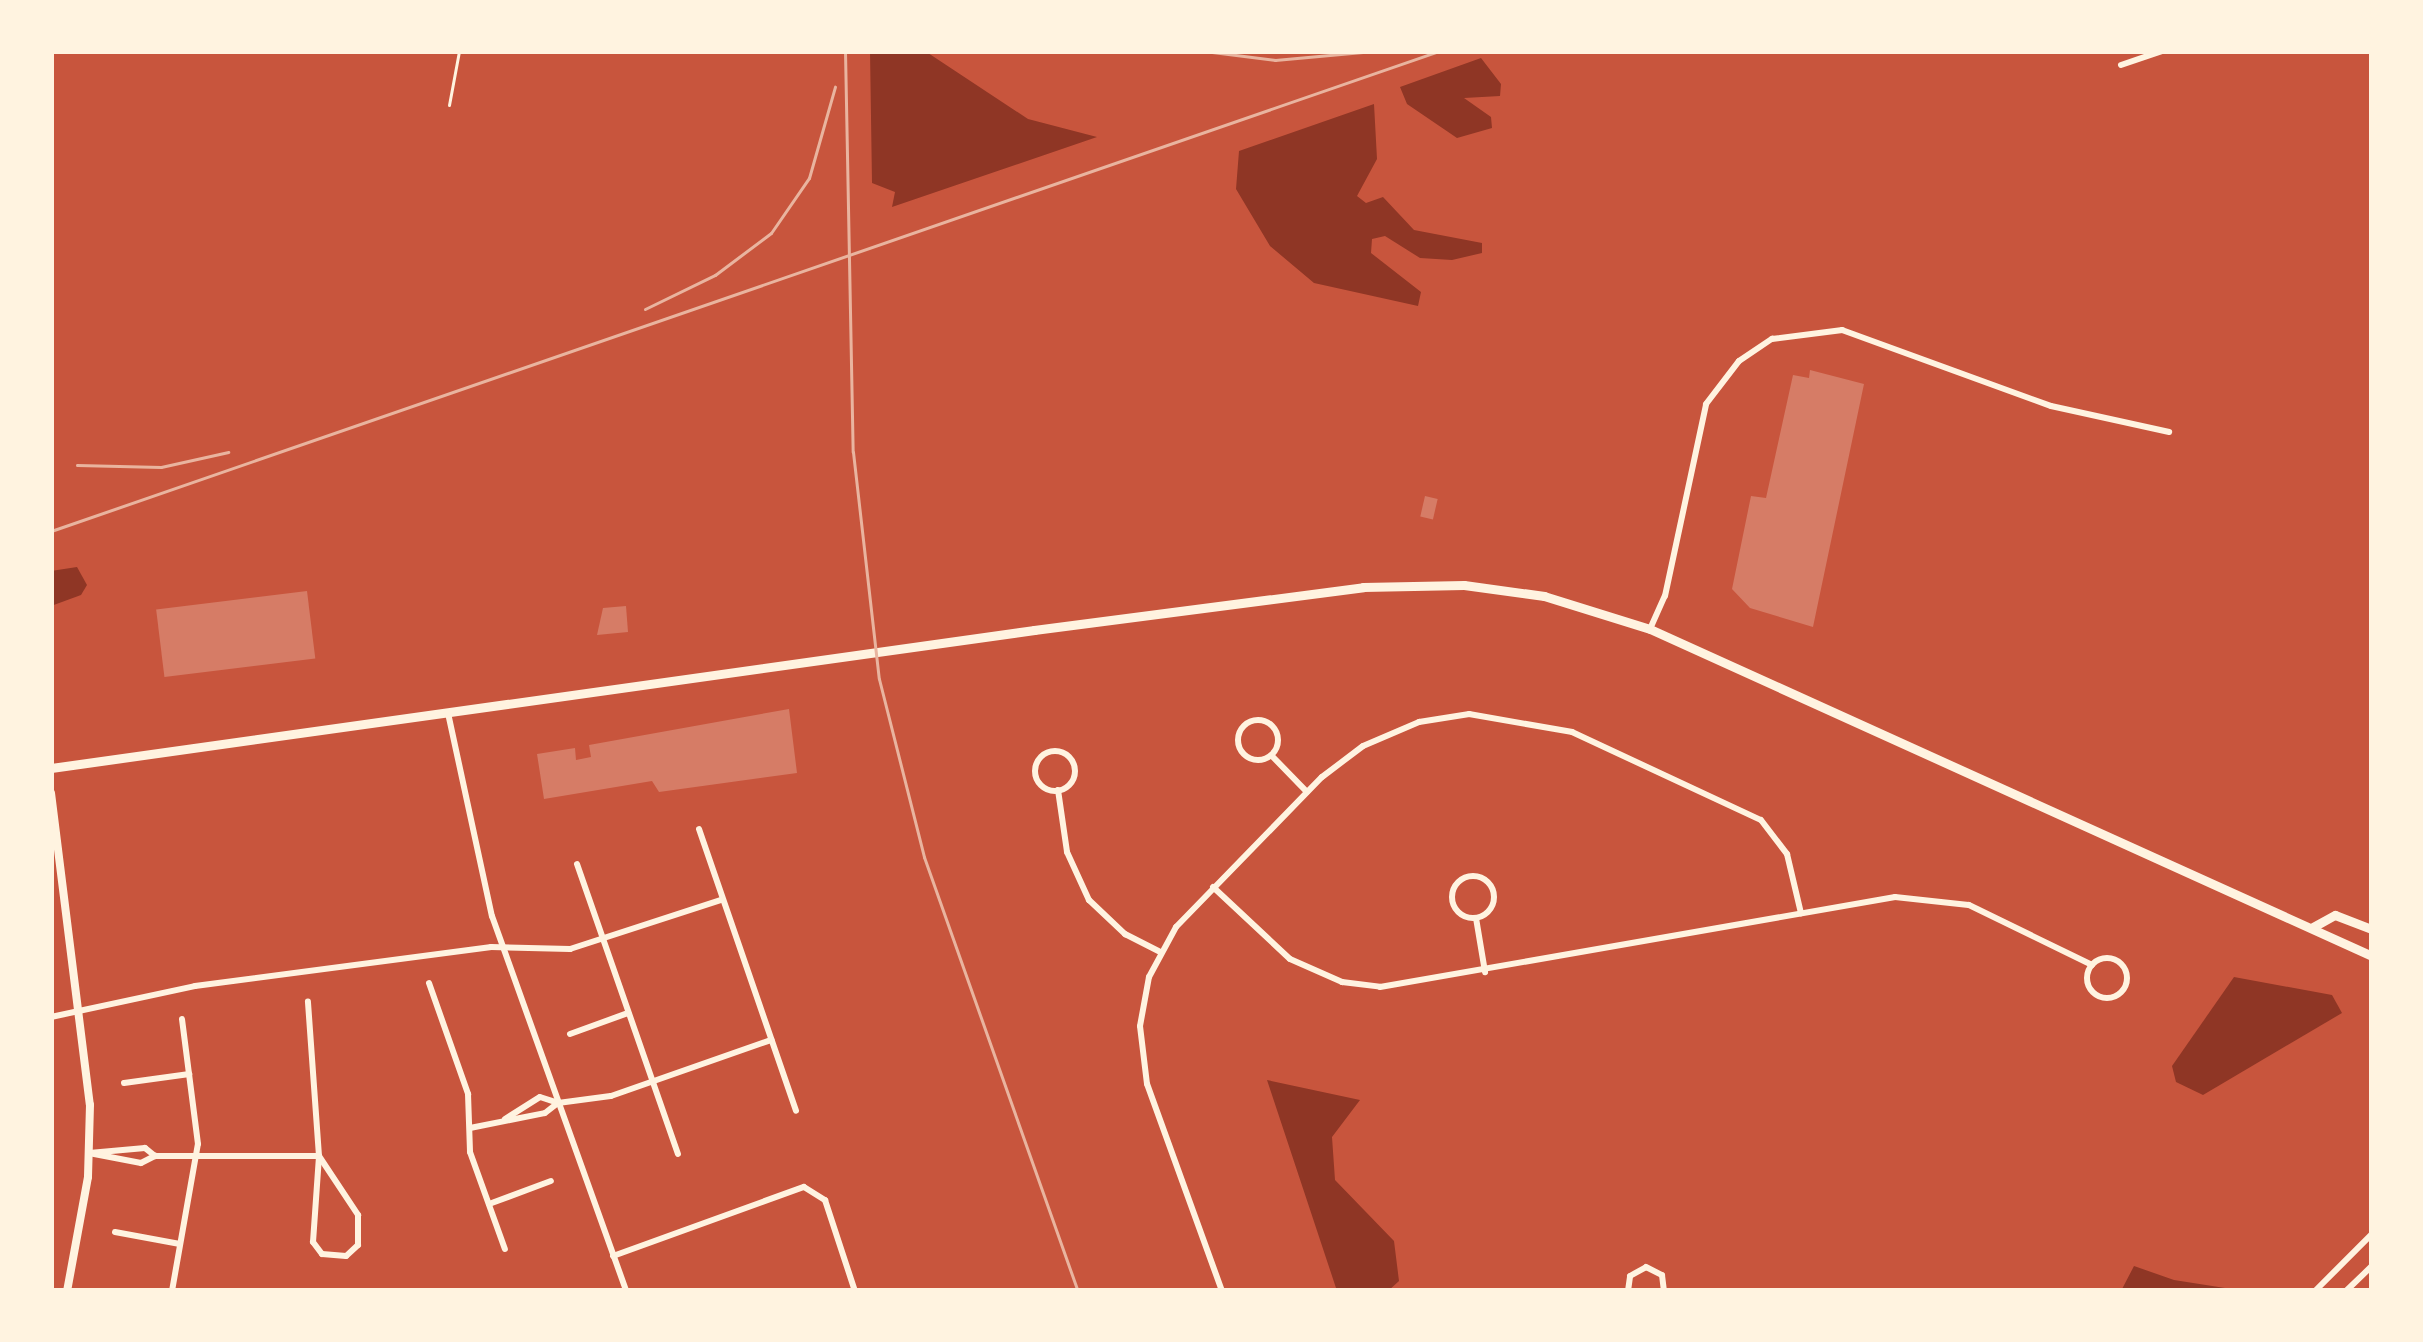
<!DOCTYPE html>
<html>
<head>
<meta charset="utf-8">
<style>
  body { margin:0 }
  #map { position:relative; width:2423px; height:1342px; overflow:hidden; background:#c8553d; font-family:Raleway,sans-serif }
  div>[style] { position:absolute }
  .water>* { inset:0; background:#8f3625 }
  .building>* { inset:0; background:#d67c66; transform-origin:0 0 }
  .service>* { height:3px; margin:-1.5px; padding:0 1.5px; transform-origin:1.5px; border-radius:1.5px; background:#fff3e0 }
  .minor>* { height:6px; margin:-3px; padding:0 3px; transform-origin:3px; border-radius:3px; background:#fff3e0 }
  .minor>.ring { margin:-3px; padding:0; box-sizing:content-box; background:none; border:6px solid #fff3e0; border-radius:50% }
  .tertiary>* { height:8px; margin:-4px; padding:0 4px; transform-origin:4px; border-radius:4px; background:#fff3e0 }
  .secondary>* { height:9px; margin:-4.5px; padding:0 4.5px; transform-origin:4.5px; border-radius:4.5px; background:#fff3e0 }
  .rail>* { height:3px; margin:-1.5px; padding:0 1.5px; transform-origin:1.5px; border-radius:1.5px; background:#e9b49f }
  span { translate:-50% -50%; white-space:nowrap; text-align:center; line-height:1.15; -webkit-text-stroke:10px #fff3e0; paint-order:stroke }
  .frame { position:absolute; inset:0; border:54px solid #fff3e0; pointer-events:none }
</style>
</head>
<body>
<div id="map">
  <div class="water">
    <div style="clip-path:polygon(870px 51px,925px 51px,1028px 119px,1097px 137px,892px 207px,895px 192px,872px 183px)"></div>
    <div style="clip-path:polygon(1481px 58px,1501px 84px,1500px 96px,1464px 98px,1491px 117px,1492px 128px,1457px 138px,1407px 104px,1400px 87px)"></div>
    <div style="clip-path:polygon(1374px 104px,1377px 159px,1357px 196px,1366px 203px,1383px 197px,1414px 230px,1482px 243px,1482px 253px,1452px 260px,1420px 258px,1385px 236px,1372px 239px,1371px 253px,1421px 292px,1418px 306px,1314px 283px,1270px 246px,1236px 189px,1239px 151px)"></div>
    <div style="clip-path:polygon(77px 567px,87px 585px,81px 595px,51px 606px,51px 571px)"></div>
    <div style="clip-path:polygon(2234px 977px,2332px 995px,2342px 1013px,2203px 1095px,2176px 1082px,2172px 1066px)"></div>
    <div style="clip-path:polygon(1267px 1080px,1360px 1100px,1332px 1137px,1335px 1180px,1394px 1241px,1399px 1281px,1388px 1291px,1337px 1291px)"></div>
    <div style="clip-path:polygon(2134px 1266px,2174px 1280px,2244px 1291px,2121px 1291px)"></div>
  </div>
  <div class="building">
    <div style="clip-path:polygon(1810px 370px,1864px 384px,1813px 627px,1750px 608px,1732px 589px,1751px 496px,1766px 498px,1793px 375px,1809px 378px)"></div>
    <div style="left:1425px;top:496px;width:13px;height:21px;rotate:13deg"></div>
    <div style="left:307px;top:591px;width:68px;height:152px;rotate:83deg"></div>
    <div style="clip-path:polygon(626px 606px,628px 632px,597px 635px,603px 608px)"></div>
    <div style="clip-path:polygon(789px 709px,797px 773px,659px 792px,652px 781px,544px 799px,537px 754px,575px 748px,576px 760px,591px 757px,589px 745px)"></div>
  </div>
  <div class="service">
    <div style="left:449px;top:105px;width:55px;rotate:-79.5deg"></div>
  </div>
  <div class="minor">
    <div style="left:2121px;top:65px;width:43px;rotate:-18.9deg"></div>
    <div style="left:1650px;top:629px;width:36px;rotate:-66deg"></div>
    <div style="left:1665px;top:596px;width:196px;rotate:-77.9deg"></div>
    <div style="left:1706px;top:404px;width:54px;rotate:-52.5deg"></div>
    <div style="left:1739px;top:361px;width:40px;rotate:-34deg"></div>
    <div style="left:1772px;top:339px;width:71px;rotate:-7.3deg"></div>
    <div style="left:1842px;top:330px;width:222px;rotate:20deg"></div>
    <div style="left:2051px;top:406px;width:121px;rotate:12.4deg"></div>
    <div style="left:448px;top:713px;width:208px;rotate:77.8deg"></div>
    <div style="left:492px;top:916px;width:398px;rotate:70.3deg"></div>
    <div class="ring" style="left:1238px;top:720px;width:34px;height:34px"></div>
    <div class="ring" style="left:1035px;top:751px;width:34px;height:34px"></div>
    <div style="left:1272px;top:756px;width:50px;rotate:45.8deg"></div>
    <div style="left:1058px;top:790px;width:63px;rotate:81.7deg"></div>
    <div style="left:1067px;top:852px;width:53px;rotate:65.4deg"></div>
    <div style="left:1089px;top:900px;width:50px;rotate:43.4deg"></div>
    <div style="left:1125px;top:934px;width:38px;rotate:27deg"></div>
    <div style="left:699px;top:829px;width:298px;rotate:71deg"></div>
    <div style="left:577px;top:864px;width:307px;rotate:70.8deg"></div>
    <div class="ring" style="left:1452px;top:876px;width:36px;height:36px"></div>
    <div style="left:1213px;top:887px;width:105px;rotate:43.1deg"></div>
    <div style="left:1290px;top:959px;width:57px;rotate:23.9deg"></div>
    <div style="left:1342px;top:982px;width:38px;rotate:7deg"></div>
    <div style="left:1380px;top:987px;width:523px;rotate:-9.91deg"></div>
    <div style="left:1895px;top:897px;width:74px;rotate:6.2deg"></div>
    <div style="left:1969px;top:905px;width:137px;rotate:26deg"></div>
    <div style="left:1476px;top:918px;width:55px;rotate:80.5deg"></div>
    <div class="ring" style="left:2087px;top:958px;width:34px;height:34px"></div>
    <div style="left:429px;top:983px;width:118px;rotate:70.6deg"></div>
    <div style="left:468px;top:1094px;width:58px;rotate:88deg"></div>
    <div style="left:470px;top:1152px;width:103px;rotate:70.2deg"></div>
    <div style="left:51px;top:1017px;width:147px;rotate:-12.1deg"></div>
    <div style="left:195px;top:986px;width:299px;rotate:-7.5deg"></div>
    <div style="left:491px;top:947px;width:79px;rotate:1.5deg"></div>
    <div style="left:570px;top:949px;width:159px;rotate:-18deg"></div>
    <div style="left:570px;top:1034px;width:62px;rotate:-19.9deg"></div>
    <div style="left:124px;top:1083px;width:66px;rotate:-7.9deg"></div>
    <div style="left:505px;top:1119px;width:41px;rotate:-32.2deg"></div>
    <div style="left:540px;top:1097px;width:19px;rotate:18deg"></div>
    <div style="left:558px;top:1103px;width:53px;rotate:-7.5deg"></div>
    <div style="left:611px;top:1096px;width:170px;rotate:-19.3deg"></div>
    <div style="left:470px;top:1128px;width:76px;rotate:-11.3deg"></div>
    <div style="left:545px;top:1113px;width:16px;rotate:-38deg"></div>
    <div style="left:155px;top:1156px;width:13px;rotate:-141deg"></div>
    <div style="left:145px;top:1148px;width:56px;rotate:174.9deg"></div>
    <div style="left:89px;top:1153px;width:53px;rotate:10.9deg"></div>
    <div style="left:141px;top:1163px;width:16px;rotate:-27deg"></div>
    <div style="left:155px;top:1156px;width:164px"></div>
    <div style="left:319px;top:1156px;width:155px;rotate:-94.1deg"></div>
    <div style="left:319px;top:1156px;width:71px;rotate:56.5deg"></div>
    <div style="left:358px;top:1215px;width:30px;rotate:90deg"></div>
    <div style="left:358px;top:1245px;width:16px;rotate:137deg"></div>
    <div style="left:346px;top:1256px;width:24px;rotate:-175deg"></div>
    <div style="left:322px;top:1254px;width:15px;rotate:-127deg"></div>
    <div style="left:313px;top:1242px;width:86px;rotate:-86deg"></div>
    <div style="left:489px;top:1204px;width:66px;rotate:-20.4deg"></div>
    <div style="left:115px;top:1232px;width:66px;rotate:10.5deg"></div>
    <div style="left:613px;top:1256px;width:203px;rotate:-19.9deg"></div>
    <div style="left:804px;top:1187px;width:25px;rotate:32deg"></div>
    <div style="left:825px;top:1200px;width:96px;rotate:71.8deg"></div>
    <div style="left:172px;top:1291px;width:149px;rotate:-80deg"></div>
    <div style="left:198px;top:1144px;width:126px;rotate:-97.3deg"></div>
    <div style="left:1222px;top:1291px;width:220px;rotate:-109.9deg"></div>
    <div style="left:1147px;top:1084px;width:58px;rotate:-96.9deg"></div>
    <div style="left:1140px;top:1026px;width:50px;rotate:-79.6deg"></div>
    <div style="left:1149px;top:977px;width:57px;rotate:-61.6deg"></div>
    <div style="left:1176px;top:927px;width:209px;rotate:-45.8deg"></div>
    <div style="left:1322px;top:777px;width:51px;rotate:-37.1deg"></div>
    <div style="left:1363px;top:746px;width:61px;rotate:-23.2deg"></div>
    <div style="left:1419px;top:722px;width:51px;rotate:-9.1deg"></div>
    <div style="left:1469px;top:714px;width:105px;rotate:9.9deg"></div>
    <div style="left:1572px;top:732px;width:208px;rotate:25deg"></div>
    <div style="left:1761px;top:820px;width:43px;rotate:52.6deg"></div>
    <div style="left:1787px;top:854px;width:61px;rotate:76.7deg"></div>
    <div style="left:1628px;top:1291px;width:15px;rotate:-82deg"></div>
    <div style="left:1630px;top:1276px;width:18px;rotate:-29deg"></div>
    <div style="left:1646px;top:1267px;width:18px;rotate:27deg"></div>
    <div style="left:1662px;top:1275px;width:16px;rotate:83deg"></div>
    <div style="left:1778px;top:1291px;width:129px"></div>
    <div style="left:2315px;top:1291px;width:81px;rotate:-45deg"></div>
    <div style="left:2346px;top:1291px;width:36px;rotate:-44deg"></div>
  </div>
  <div class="tertiary">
    <div style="left:51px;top:793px;width:314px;rotate:82.9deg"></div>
    <div style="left:90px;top:1105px;width:72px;rotate:91.6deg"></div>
    <div style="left:88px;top:1177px;width:116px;rotate:100.4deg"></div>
  </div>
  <div class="secondary">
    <div style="left:51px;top:768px;width:993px;rotate:-7.99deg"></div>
    <div style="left:1034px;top:630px;width:332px;rotate:-7.4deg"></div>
    <div style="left:1363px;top:587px;width:101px;rotate:-1.1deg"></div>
    <div style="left:1464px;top:585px;width:81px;rotate:7.8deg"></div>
    <div style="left:1544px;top:596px;width:111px;rotate:17.3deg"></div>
    <div style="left:1650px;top:629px;width:793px;rotate:24.37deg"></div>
    <div style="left:2313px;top:927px;width:25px;rotate:-29deg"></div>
    <div style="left:2335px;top:915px;width:40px;rotate:21deg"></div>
  </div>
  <div class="rail">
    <div style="left:845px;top:51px;width:401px;rotate:88.9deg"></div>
    <div style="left:853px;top:452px;width:228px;rotate:83.5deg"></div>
    <div style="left:879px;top:679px;width:184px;rotate:75.8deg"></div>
    <div style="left:924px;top:857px;width:461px;rotate:70.5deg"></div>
    <div style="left:1204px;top:51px;width:72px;rotate:7.2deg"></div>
    <div style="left:1275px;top:60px;width:99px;rotate:-5.2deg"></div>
    <div style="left:645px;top:309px;width:78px;rotate:-25.9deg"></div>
    <div style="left:715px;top:275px;width:70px;rotate:-36.9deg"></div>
    <div style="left:771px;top:233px;width:67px;rotate:-55.4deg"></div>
    <div style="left:809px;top:178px;width:95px;rotate:-74.1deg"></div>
    <div style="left:77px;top:465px;width:84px;rotate:1.4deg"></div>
    <div style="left:161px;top:467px;width:69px;rotate:-12.6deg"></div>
    <div style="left:51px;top:531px;width:1469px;rotate:-19.08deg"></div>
  </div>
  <div class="frame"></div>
</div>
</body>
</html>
